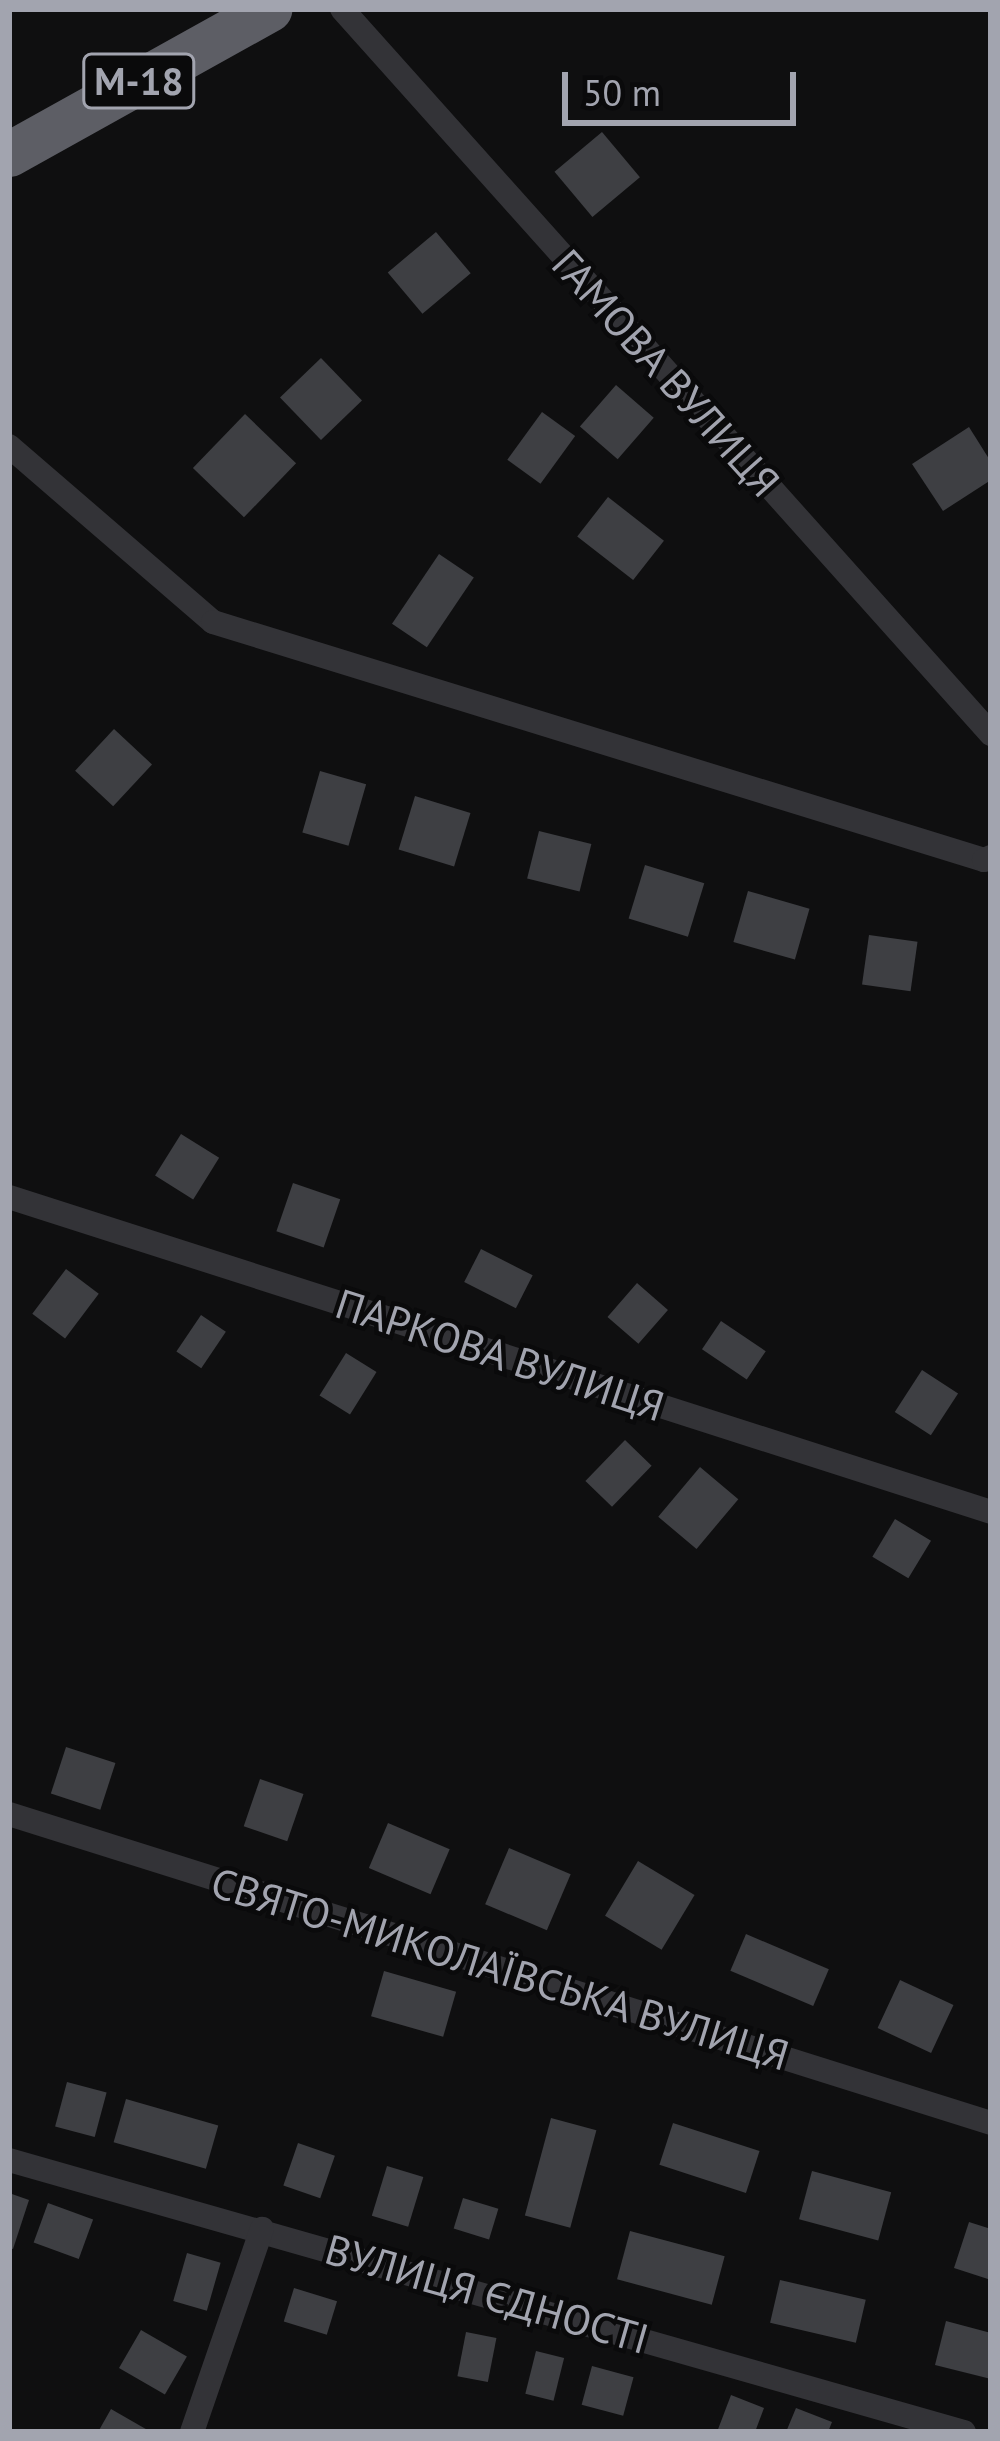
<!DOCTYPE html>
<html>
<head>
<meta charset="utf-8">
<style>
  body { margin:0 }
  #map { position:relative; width:1000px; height:2441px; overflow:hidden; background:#0f0f10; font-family:"PT Sans",sans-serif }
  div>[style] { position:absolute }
  .building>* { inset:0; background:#3e3f43; transform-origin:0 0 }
  .street>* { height:24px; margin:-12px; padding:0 12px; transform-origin:12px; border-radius:12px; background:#333337 }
  .highway>* { height:45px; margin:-22.5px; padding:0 22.5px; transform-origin:22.5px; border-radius:22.5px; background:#5d5e65 }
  span { translate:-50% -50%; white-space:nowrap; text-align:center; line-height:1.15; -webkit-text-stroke:9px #0a0a0b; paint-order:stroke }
  .shield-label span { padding:3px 9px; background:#0a0a0b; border:3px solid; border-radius:9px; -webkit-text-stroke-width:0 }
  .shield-label { font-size:39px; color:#a2a4af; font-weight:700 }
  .street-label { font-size:42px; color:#a2a4af }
  .frame { position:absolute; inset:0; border:12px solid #a2a4af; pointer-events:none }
  .scale { position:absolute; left:562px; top:72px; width:234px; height:54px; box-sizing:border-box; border:6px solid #a2a4af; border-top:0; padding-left:15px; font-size:36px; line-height:42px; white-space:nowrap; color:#a2a4af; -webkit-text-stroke:9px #0a0a0b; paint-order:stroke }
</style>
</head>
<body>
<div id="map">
  <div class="building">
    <div style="left:602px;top:132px;width:59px;height:62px;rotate:50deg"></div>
    <div style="left:436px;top:232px;width:54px;height:63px;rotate:50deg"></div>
    <div style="left:321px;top:358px;width:59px;height:57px;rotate:46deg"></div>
    <div style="left:616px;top:385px;width:50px;height:55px;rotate:41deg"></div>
    <div style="left:542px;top:412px;width:41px;height:59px;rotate:36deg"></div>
    <div style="left:245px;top:414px;width:71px;height:75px;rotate:44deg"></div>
    <div style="clip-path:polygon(969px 427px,991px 462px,991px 480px,943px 511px,912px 464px)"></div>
    <div style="left:608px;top:497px;width:71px;height:50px;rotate:38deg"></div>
    <div style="left:439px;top:554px;width:42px;height:84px;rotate:34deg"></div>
    <div style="left:114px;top:729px;width:52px;height:57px;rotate:43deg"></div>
    <div style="left:320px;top:771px;width:48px;height:64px;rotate:16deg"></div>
    <div style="left:415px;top:796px;width:58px;height:56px;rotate:17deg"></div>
    <div style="left:539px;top:831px;width:54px;height:49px;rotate:14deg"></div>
    <div style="left:645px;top:865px;width:62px;height:56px;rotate:17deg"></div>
    <div style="left:748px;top:891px;width:64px;height:53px;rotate:16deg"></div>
    <div style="left:869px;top:935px;width:49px;height:50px;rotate:8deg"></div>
    <div style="left:181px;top:1134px;width:45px;height:49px;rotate:32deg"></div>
    <div style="left:293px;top:1183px;width:50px;height:51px;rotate:19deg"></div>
    <div style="left:481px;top:1249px;width:58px;height:37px;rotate:27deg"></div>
    <div style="left:66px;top:1269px;width:41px;height:56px;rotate:37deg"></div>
    <div style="left:637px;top:1283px;width:41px;height:45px;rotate:41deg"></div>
    <div style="left:201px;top:1315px;width:30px;height:44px;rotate:34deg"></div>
    <div style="left:721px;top:1321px;width:54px;height:34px;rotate:34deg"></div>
    <div style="left:346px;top:1353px;width:36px;height:50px;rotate:32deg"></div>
    <div style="left:922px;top:1370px;width:43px;height:50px;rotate:33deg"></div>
    <div style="left:625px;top:1440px;width:37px;height:57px;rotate:44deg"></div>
    <div style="left:700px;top:1467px;width:50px;height:65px;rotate:40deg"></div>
    <div style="left:895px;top:1519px;width:42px;height:44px;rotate:31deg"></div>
    <div style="left:66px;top:1747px;width:52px;height:49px;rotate:18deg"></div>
    <div style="left:260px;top:1779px;width:46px;height:50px;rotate:19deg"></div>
    <div style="left:388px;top:1823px;width:67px;height:49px;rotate:23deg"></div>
    <div style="left:509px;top:1848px;width:67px;height:61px;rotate:23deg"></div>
    <div style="left:638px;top:1861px;width:66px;height:64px;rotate:31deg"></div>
    <div style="left:746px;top:1934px;width:90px;height:40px;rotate:23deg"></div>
    <div style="left:384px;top:1971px;width:75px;height:47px;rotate:16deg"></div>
    <div style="left:900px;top:1980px;width:59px;height:53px;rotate:25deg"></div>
    <div style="left:67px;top:2082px;width:41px;height:46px;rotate:15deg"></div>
    <div style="left:126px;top:2099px;width:96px;height:45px;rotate:16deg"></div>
    <div style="left:551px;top:2118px;width:47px;height:101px;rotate:15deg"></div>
    <div style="left:673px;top:2123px;width:91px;height:44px;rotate:18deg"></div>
    <div style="left:298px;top:2143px;width:39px;height:45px;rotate:19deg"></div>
    <div style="left:387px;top:2166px;width:38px;height:52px;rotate:17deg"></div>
    <div style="left:812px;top:2171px;width:82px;height:50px;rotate:15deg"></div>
    <div style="clip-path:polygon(9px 2193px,29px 2200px,13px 2249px,9px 2248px)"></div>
    <div style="left:463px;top:2198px;width:37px;height:32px;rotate:17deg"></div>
    <div style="left:48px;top:2203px;width:48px;height:42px;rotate:20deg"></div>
    <div style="clip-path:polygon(969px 2222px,991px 2229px,991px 2280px,954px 2268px)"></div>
    <div style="left:630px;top:2231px;width:98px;height:50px;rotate:15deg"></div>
    <div style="left:187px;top:2253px;width:35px;height:50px;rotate:16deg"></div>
    <div style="left:780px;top:2280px;width:88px;height:44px;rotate:13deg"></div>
    <div style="left:294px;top:2288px;width:45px;height:35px;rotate:17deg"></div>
    <div style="clip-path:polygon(946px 2321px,991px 2333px,991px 2379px,935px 2365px)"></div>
    <div style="left:141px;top:2330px;width:53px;height:44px;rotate:30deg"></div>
    <div style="left:466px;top:2332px;width:31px;height:45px;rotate:11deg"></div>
    <div style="left:536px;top:2351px;width:29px;height:44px;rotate:14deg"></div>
    <div style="left:592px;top:2366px;width:43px;height:40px;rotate:15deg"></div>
    <div style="clip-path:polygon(731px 2395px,764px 2408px,755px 2432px,717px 2432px)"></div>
    <div style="clip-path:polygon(796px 2408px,832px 2422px,828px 2432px,786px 2432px)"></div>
    <div style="clip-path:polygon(111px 2409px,151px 2432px,98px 2432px)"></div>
  </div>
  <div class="street">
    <div style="left:342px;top:9px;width:973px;rotate:48.17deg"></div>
    <div style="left:9px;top:446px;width:269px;rotate:40.8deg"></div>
    <div style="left:213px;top:622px;width:807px;rotate:17.15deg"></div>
    <div style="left:984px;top:860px;width:8px;rotate:-23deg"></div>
    <div style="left:9px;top:1197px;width:1031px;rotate:17.78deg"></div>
    <div style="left:9px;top:1814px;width:1029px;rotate:17.47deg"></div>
    <div style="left:9px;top:2160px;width:993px;rotate:15.9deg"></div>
    <div style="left:192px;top:2432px;width:215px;rotate:-71deg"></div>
  </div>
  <div class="highway">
    <div style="left:9px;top:154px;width:298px;rotate:-29.1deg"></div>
  </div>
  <div class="shield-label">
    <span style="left:139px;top:81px">М-18</span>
  </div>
  <div class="street-label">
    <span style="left:666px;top:373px;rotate:48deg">ГАМОВА ВУЛИЦЯ</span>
    <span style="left:500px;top:1355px;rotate:18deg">ПАРКОВА ВУЛИЦЯ</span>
    <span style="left:500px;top:1969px;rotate:17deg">СВЯТО-МИКОЛАЇВСЬКА ВУЛИЦЯ</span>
    <span style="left:487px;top:2294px;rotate:16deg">ВУЛИЦЯ ЄДНОСТІ</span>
  </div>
  <div class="frame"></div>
  <div class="scale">50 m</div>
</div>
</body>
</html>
